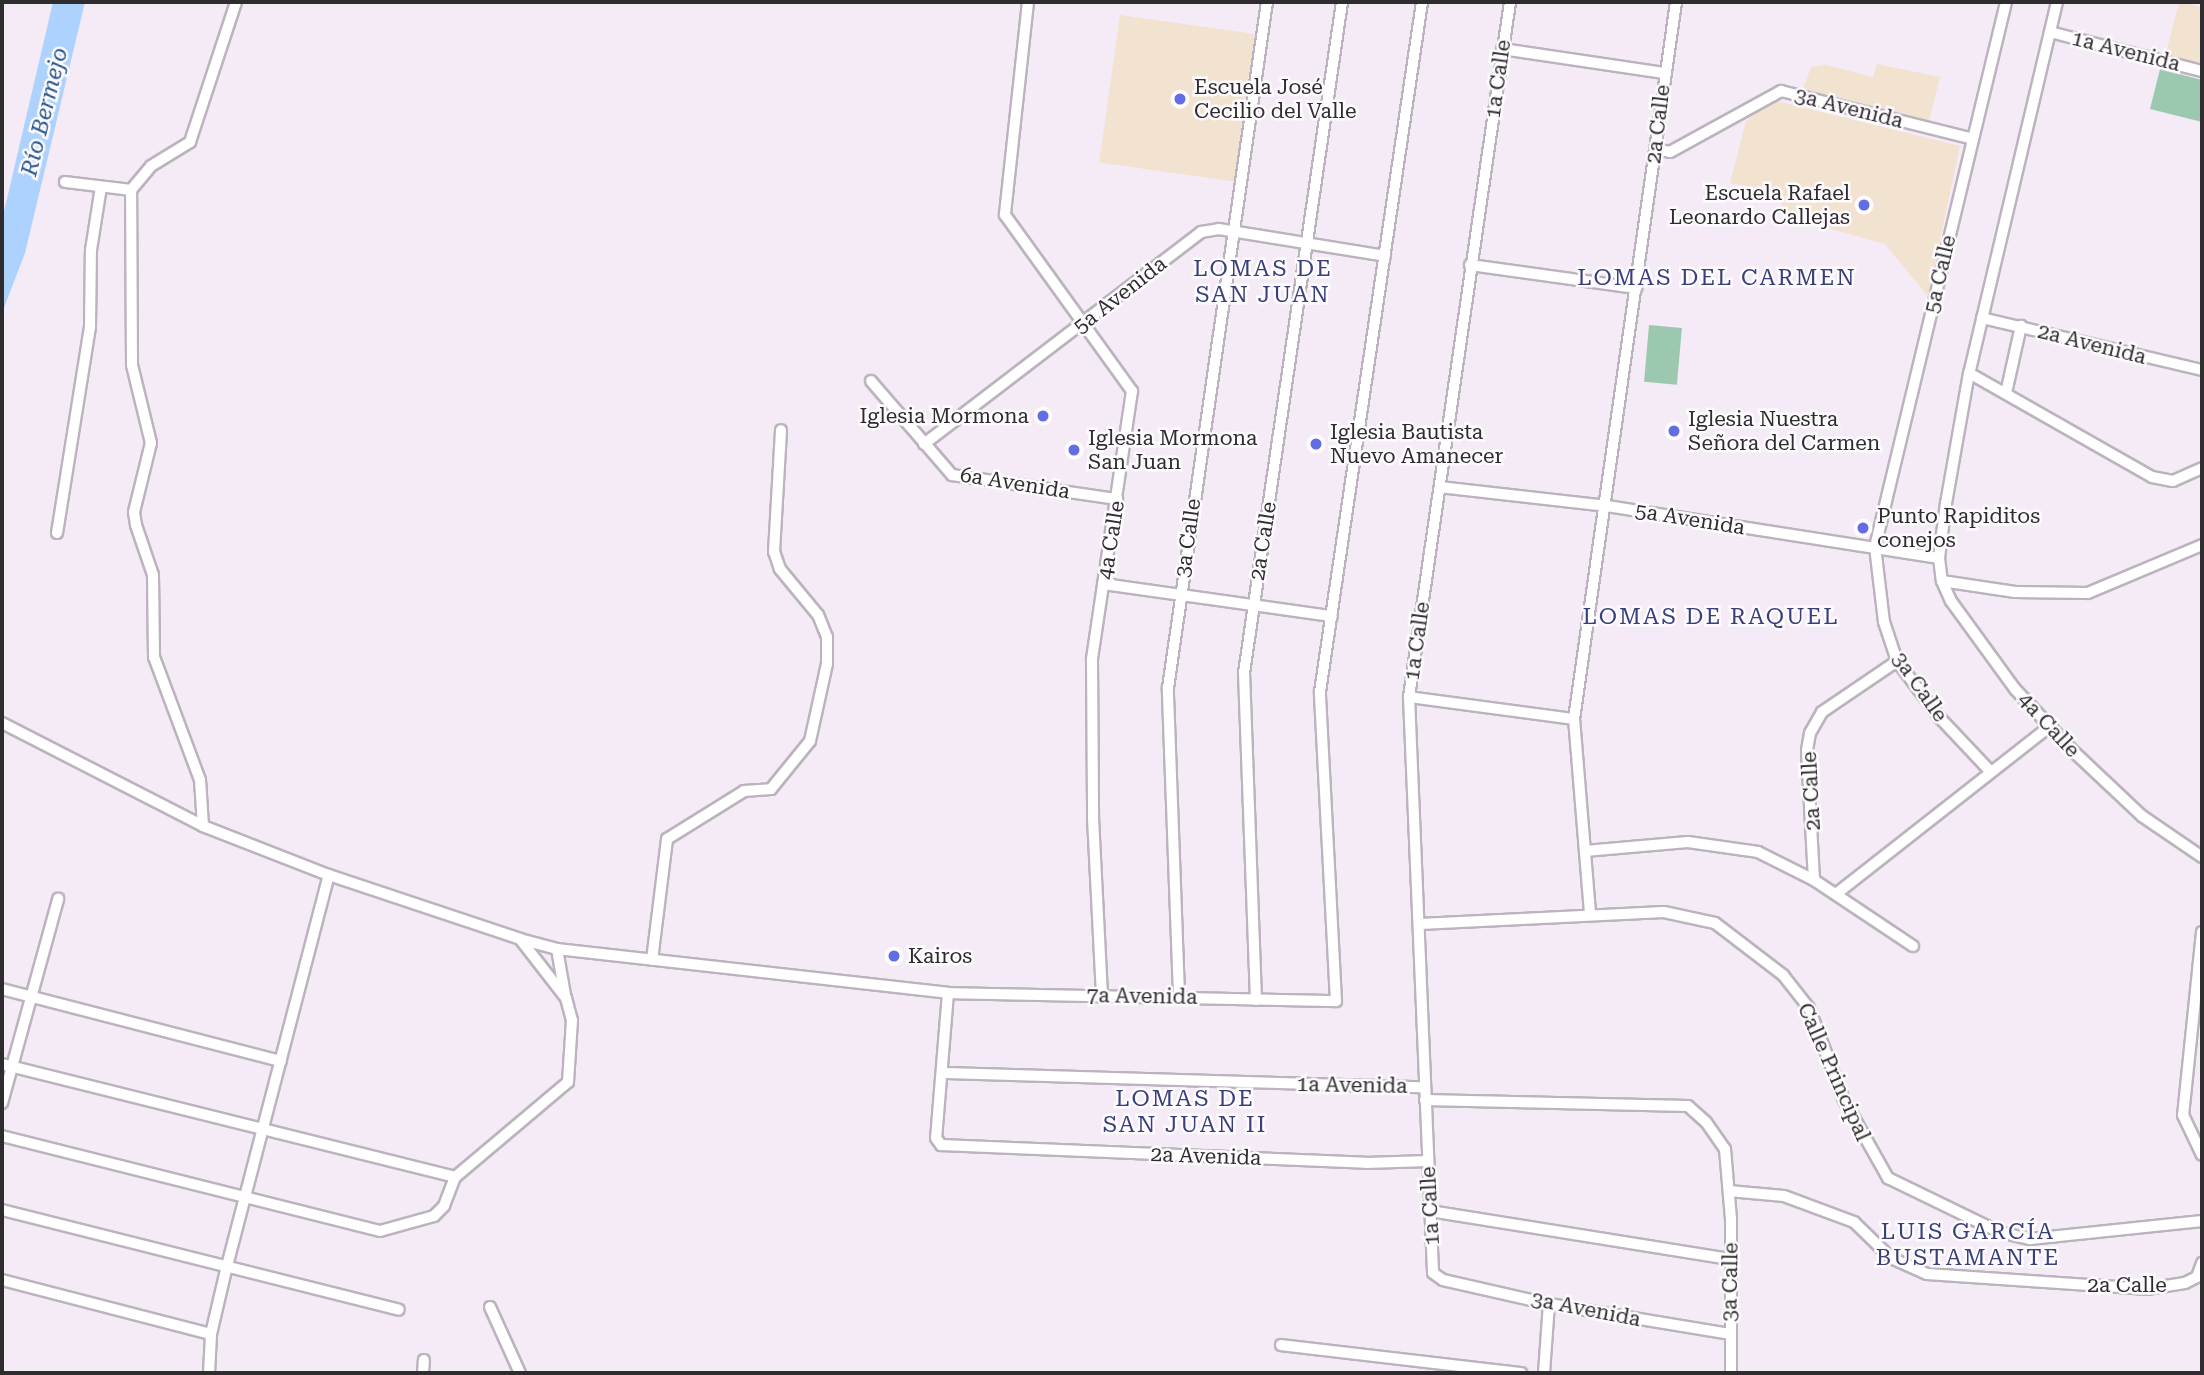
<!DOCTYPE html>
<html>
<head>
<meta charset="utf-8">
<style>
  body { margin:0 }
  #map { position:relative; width:2204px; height:1375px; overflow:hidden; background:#f4ebf6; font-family:"Roboto Serif",serif }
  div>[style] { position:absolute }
  .education>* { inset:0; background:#f2e2d0; transform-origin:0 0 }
  .green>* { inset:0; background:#9dc8b0; transform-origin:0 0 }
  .water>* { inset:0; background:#add2fe }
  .roads { filter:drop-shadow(2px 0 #bbb3bd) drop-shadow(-2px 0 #bbb3bd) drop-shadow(0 2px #bbb3bd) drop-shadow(0 -2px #bbb3bd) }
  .street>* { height:10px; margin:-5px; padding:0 5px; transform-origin:5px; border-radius:5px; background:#fff }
  .dots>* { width:19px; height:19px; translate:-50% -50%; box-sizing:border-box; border:4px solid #fefbff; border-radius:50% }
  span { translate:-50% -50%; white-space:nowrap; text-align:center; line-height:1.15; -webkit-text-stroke:5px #fefbff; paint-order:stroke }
  .street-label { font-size:21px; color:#2f2c30 }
  .poi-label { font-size:21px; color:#2f2c30 }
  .left { translate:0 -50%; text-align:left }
  .right { translate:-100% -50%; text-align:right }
  .water-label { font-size:23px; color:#24558b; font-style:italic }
  .neighbourhood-label { font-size:23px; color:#37407b; letter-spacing:2px }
  .frame { position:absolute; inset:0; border:4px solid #2f2c30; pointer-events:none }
</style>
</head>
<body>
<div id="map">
  <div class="education">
    <div style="clip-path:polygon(2179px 2px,2202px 7px,2202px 67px,2165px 57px)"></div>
    <div style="left:1120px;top:15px;width:136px;height:149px;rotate:8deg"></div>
    <div style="clip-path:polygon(1877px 64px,1940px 77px,1929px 121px,1803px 89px,1811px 67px,1826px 65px,1873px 77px)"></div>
    <div style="clip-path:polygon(1773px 100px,1960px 146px,1928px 296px,1885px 244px,1795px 219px,1769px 190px,1730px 183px,1746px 121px)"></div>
  </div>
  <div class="green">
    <div style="clip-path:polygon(2160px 69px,2202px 80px,2202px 122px,2150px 109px)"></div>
    <div style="left:1649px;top:325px;width:33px;height:57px;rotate:5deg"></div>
  </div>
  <div class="water">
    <div style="clip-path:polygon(53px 2px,85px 2px,25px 253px,2px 313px,2px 220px)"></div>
  </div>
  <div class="roads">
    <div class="street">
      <div style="left:1028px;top:2px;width:214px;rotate:96.2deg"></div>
      <div style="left:1005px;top:215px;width:217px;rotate:54.2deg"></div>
      <div style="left:1132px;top:391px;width:272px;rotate:98.5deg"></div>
      <div style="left:1092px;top:660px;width:158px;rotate:89.6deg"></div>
      <div style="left:1093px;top:818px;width:176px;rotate:87.1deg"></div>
      <div style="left:1510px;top:2px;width:702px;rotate:98.27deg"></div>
      <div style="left:1409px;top:697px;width:576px;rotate:87.61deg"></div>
      <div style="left:1433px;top:1273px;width:12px;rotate:35deg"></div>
      <div style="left:1443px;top:1280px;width:109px;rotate:12.8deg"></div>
      <div style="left:1549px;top:1304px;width:183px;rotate:9.4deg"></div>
      <div style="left:2057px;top:2px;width:381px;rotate:103.3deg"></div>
      <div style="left:1969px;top:373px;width:132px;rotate:100deg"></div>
      <div style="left:1946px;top:503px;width:55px;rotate:97.3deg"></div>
      <div style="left:1939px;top:558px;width:23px;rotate:83deg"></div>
      <div style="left:1942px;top:581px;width:22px;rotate:66deg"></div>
      <div style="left:1951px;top:601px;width:109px;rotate:54deg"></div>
      <div style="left:2015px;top:689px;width:85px;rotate:46.9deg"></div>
      <div style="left:2073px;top:751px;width:95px;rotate:43.3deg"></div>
      <div style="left:2142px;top:816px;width:73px;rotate:34.3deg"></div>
      <div style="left:2050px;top:32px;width:157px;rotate:14.4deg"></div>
      <div style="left:1502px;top:49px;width:164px;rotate:8.4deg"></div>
      <div style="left:1655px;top:149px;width:15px;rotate:11deg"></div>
      <div style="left:1670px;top:152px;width:127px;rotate:-28.8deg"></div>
      <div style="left:1781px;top:91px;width:198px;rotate:14deg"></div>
      <div style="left:65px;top:182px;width:66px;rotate:6.9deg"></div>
      <div style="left:1470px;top:265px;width:168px;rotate:7.9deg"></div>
      <div style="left:1982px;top:318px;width:226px;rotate:13.3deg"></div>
      <div style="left:1969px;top:373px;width:210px;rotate:29.6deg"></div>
      <div style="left:2152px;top:477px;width:21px;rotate:11deg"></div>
      <div style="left:2173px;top:481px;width:32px;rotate:-24deg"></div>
      <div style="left:871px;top:381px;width:124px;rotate:49.2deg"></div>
      <div style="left:952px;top:475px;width:167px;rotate:8.3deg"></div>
      <div style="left:2006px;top:393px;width:69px;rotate:-77.4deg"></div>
      <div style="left:924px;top:444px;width:349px;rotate:-37.4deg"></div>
      <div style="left:1201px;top:232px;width:18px;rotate:-9deg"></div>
      <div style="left:1219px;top:229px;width:168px;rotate:9.2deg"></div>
      <div style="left:1440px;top:487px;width:168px;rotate:6.5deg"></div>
      <div style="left:1607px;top:506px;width:336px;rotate:8.9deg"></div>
      <div style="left:57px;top:533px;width:209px;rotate:-80.9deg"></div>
      <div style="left:90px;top:327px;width:77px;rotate:-89.3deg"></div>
      <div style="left:91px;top:250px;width:64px;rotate:-81deg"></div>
      <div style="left:1942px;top:581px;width:74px;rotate:8.6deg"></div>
      <div style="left:2015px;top:592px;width:73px;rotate:0.8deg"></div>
      <div style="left:2088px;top:593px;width:124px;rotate:-22.8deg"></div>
      <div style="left:1103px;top:584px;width:231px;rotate:8deg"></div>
      <div style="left:1409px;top:697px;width:166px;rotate:7.6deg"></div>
      <div style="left:2px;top:723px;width:226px;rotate:27.1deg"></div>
      <div style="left:203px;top:826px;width:135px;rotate:21.3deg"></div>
      <div style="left:329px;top:875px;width:201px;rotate:18.5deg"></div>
      <div style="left:520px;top:939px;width:75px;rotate:52.1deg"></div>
      <div style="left:566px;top:998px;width:23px;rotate:75deg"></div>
      <div style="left:572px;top:1020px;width:62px;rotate:93.7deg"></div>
      <div style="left:568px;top:1082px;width:148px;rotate:139.9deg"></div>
      <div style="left:455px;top:1177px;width:31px;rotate:111deg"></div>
      <div style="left:444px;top:1206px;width:14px;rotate:135deg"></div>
      <div style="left:434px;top:1216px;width:56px;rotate:164.5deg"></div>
      <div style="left:380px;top:1231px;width:390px;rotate:-165.9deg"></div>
      <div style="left:1990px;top:771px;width:73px;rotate:-133.3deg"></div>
      <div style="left:1940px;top:718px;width:71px;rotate:-127deg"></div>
      <div style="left:1897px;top:661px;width:41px;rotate:-108.4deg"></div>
      <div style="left:1884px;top:622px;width:76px;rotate:-96.8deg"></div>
      <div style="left:1875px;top:547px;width:561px;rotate:-76.48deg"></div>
      <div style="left:203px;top:826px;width:46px;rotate:-93.7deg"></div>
      <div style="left:200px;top:780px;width:131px;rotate:-110.5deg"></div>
      <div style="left:154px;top:657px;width:82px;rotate:-90.7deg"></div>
      <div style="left:153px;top:575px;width:53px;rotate:-108.8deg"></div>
      <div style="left:136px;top:525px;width:13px;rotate:-99deg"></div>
      <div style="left:134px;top:512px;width:71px;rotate:-76.2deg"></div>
      <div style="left:151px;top:443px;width:80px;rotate:-103.7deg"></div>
      <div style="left:132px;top:365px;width:175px;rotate:-90.3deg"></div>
      <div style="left:131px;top:190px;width:31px;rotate:-50deg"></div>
      <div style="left:151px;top:166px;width:46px;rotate:-31.6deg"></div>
      <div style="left:190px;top:142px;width:147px;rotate:-71.8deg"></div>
      <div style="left:1585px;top:851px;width:103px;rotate:-5deg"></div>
      <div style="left:1688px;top:842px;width:71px;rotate:8.1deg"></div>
      <div style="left:1758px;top:852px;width:63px;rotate:26.6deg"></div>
      <div style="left:1814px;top:880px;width:119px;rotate:33.7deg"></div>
      <div style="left:1814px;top:880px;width:130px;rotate:-93.1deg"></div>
      <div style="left:1807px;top:750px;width:17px;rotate:-80deg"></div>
      <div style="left:1810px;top:733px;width:24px;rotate:-60deg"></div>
      <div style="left:1822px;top:712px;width:91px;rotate:-34.2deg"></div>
      <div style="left:1836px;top:894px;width:272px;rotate:-38.1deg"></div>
      <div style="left:1590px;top:913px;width:195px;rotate:-94.7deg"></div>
      <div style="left:1574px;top:719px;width:724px;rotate:-81.9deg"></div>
      <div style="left:1420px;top:924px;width:244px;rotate:-2.8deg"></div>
      <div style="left:1664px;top:912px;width:52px;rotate:12.2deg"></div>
      <div style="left:1715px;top:923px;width:86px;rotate:37.4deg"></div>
      <div style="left:1783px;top:975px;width:42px;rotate:51.8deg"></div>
      <div style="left:1809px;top:1008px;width:98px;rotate:69.2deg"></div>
      <div style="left:1844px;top:1100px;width:90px;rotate:60.6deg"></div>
      <div style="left:1888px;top:1178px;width:123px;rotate:25.9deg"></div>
      <div style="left:1999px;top:1232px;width:32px;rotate:13deg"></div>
      <div style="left:2030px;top:1239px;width:173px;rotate:-6deg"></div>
      <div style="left:2202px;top:932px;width:184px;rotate:95.9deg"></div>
      <div style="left:2183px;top:1115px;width:44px;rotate:64.6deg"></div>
      <div style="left:520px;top:939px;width:38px;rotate:15deg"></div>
      <div style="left:557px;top:949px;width:393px;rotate:6.4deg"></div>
      <div style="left:948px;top:993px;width:388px;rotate:1.2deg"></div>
      <div style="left:1336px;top:1001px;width:309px;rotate:-93deg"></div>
      <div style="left:1320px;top:692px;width:697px;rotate:-81.59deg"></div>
      <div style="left:557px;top:949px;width:47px;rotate:80.1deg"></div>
      <div style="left:652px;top:960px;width:122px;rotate:-82.9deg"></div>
      <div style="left:667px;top:839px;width:91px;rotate:-31.9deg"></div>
      <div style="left:744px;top:791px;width:27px;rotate:-4deg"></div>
      <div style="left:771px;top:789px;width:62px;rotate:-50.9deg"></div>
      <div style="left:810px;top:741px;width:79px;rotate:-77.6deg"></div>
      <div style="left:827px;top:664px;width:27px;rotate:-90deg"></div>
      <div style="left:827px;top:637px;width:24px;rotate:-112deg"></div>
      <div style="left:818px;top:615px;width:60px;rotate:-129.6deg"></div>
      <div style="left:780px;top:569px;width:18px;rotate:-109deg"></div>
      <div style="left:774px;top:552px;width:122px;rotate:-86.7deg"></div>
      <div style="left:2px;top:989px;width:288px;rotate:14.5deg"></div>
      <div style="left:948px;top:993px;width:145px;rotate:94.7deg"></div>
      <div style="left:936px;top:1138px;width:9px;rotate:54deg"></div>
      <div style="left:941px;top:1145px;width:425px;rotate:2.4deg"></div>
      <div style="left:1366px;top:1163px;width:62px;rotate:-1.8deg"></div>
      <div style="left:1179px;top:995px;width:307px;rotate:-92.1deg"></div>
      <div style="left:1168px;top:688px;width:693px;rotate:-81.79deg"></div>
      <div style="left:1256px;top:1000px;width:327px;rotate:-92.1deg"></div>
      <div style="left:1244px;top:673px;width:678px;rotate:-81.69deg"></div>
      <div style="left:2px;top:1064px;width:467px;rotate:14deg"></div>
      <div style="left:943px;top:1073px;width:481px;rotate:1.7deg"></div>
      <div style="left:1425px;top:1100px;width:263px;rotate:1.3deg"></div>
      <div style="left:1688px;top:1106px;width:24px;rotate:42deg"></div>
      <div style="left:1706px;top:1122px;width:33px;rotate:55deg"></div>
      <div style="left:1725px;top:1149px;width:70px;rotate:85.1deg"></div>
      <div style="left:1731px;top:1219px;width:154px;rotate:90deg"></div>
      <div style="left:2px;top:1103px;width:212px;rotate:-74.6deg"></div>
      <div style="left:1729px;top:1191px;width:55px;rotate:5.2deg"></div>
      <div style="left:1784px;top:1196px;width:75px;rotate:20.4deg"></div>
      <div style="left:1854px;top:1222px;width:52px;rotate:44.2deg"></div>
      <div style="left:1891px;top:1258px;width:39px;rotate:24deg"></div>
      <div style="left:1927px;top:1274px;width:221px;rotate:3.9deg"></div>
      <div style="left:2147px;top:1289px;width:38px;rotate:-9deg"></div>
      <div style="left:2185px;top:1283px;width:13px;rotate:-27deg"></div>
      <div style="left:2197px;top:1277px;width:15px;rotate:-70deg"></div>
      <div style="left:2px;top:1210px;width:409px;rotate:14.1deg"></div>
      <div style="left:1430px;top:1211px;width:305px;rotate:9.1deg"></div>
      <div style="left:2px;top:1280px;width:216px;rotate:14.5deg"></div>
      <div style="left:490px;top:1307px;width:72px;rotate:65.6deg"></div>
      <div style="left:1281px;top:1345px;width:242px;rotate:6.7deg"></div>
      <div style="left:209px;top:1373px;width:39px;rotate:-87deg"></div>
      <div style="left:211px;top:1334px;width:70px;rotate:-76.8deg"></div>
      <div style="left:227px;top:1266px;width:404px;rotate:-75.4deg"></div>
      <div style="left:423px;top:1373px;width:13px;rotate:-86deg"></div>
      <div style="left:1544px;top:1373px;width:69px;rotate:-85.9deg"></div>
    </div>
  </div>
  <div class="dots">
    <div style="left:1180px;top:99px;background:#606de5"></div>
    <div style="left:1864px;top:205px;background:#606de5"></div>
    <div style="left:1043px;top:416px;background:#606de5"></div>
    <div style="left:1674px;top:431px;background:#606de5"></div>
    <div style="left:1316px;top:444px;background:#606de5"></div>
    <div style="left:1074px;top:450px;background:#606de5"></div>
    <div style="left:1863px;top:528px;background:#606de5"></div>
    <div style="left:894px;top:956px;background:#606de5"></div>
  </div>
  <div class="street-label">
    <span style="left:2126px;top:51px;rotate:14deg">1a Avenida</span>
    <span style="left:1498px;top:79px;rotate:-82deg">1a Calle</span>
    <span style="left:1849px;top:108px;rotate:14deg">3a Avenida</span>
    <span style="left:1658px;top:124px;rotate:-83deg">2a Calle</span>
    <span style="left:1940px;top:274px;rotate:-77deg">5a Calle</span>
    <span style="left:1120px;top:295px;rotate:-38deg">5a Avenida</span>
    <span style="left:2092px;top:344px;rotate:14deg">2a Avenida</span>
    <span style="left:1015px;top:483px;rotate:9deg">6a Avenida</span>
    <span style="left:1690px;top:519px;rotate:9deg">5a Avenida</span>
    <span style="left:1188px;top:538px;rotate:-82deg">3a Calle</span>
    <span style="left:1111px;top:540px;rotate:-81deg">4a Calle</span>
    <span style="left:1263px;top:541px;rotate:-81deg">2a Calle</span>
    <span style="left:1417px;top:641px;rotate:-82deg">1a Calle</span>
    <span style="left:1920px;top:687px;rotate:55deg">3a Calle</span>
    <span style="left:2049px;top:725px;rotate:47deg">4a Calle</span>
    <span style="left:1811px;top:791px;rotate:-93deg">2a Calle</span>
    <span style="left:1142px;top:996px;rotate:1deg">7a Avenida</span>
    <span style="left:1834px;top:1072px;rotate:66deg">Calle Principal</span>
    <span style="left:1352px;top:1085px;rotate:1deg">1a Avenida</span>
    <span style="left:1206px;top:1156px;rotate:2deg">2a Avenida</span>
    <span style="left:1430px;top:1206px;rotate:-93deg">1a Calle</span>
    <span style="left:1730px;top:1282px;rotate:-89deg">3a Calle</span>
    <span style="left:2127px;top:1285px">2a Calle</span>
    <span style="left:1586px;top:1309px;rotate:11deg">3a Avenida</span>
  </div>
  <div class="poi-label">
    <span class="left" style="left:1194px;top:99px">Escuela José<br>Cecilio del Valle</span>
    <span class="right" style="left:1850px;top:205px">Escuela Rafael<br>Leonardo Callejas</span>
    <span class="right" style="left:1029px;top:416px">Iglesia Mormona</span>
    <span class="left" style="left:1688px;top:431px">Iglesia Nuestra<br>Señora del Carmen</span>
    <span class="left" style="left:1330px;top:444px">Iglesia Bautista<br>Nuevo Amanecer</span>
    <span class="left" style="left:1088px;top:450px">Iglesia Mormona<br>San Juan</span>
    <span class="left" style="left:1877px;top:528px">Punto Rapiditos<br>conejos</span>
    <span class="left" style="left:908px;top:956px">Kairos</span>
  </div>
  <div class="water-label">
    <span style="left:45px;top:112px;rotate:-76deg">Río Bermejo</span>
  </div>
  <div class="neighbourhood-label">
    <span style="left:1263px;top:282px">LOMAS DE<br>SAN JUAN</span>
    <span style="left:1717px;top:278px">LOMAS DEL CARMEN</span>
    <span style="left:1711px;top:617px">LOMAS DE RAQUEL</span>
    <span style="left:1185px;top:1112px">LOMAS DE<br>SAN JUAN II</span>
    <span style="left:1968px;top:1245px">LUIS GARCÍA<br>BUSTAMANTE</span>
  </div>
  <div class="frame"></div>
</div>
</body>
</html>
